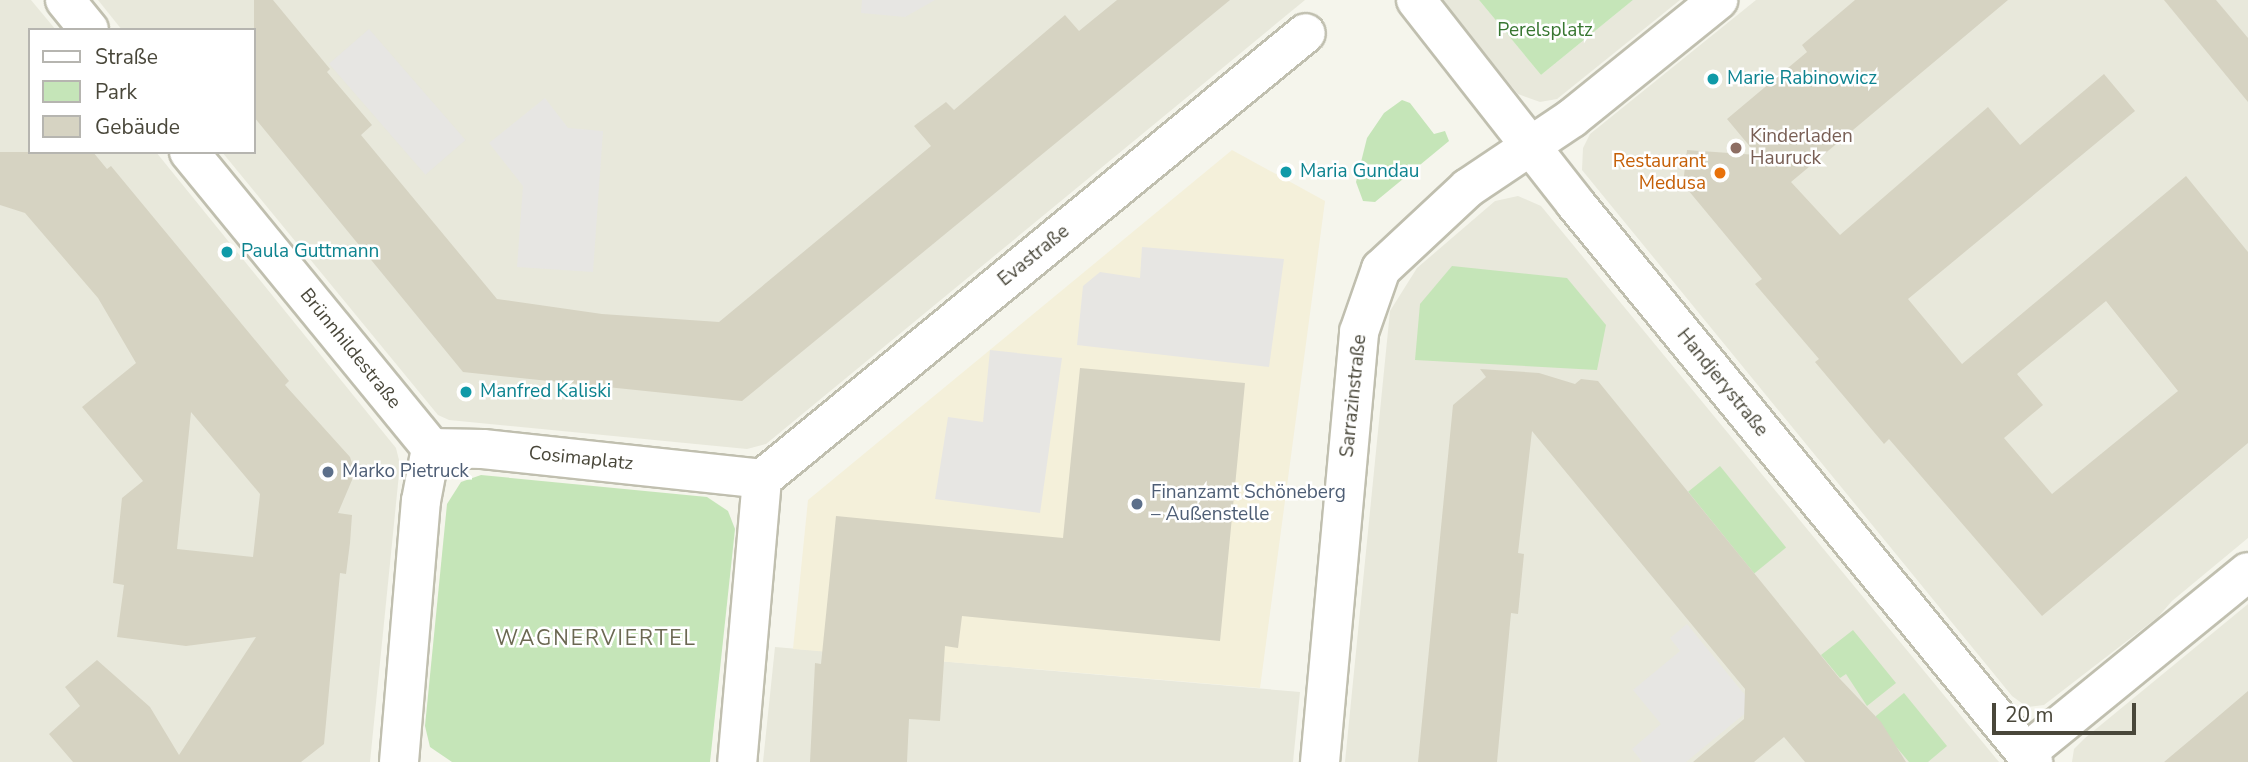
<!DOCTYPE html>
<html>
<head>
<meta charset="utf-8">
<style>
  body { margin:0 }
  #map { position:relative; width:2248px; height:762px; overflow:hidden; background:#f5f5ec; font-family:"Nunito Sans",sans-serif }
  div>[style] { position:absolute }
  .residential>* { inset:0; background:#e8e8db }
  .commercial>* { inset:0; background:#f4f0da }
  .green>* { inset:0; background:#c5e5b8; transform-origin:0 0 }
  .parking>* { inset:0; background:#e7e6e3; transform-origin:0 0 }
  .building>* { inset:0; background:#d6d3c2 }
  .roads { filter:drop-shadow(2px 0 #c0bfaf) drop-shadow(-2px 0 #c0bfaf) drop-shadow(0 2px #c0bfaf) drop-shadow(0 -2px #c0bfaf) }
  .street>* { height:38px; margin:-19px; padding:0 19px; transform-origin:19px; border-radius:19px; background:#fff }
  .dots>* { width:19px; height:19px; translate:-50% -50%; box-sizing:border-box; border:4px solid #fff; border-radius:50% }
  span { translate:-50% -50%; white-space:nowrap; text-align:center; line-height:1.15; -webkit-text-stroke:5px #fff; paint-order:stroke }
  .park-label { font-size:19px; color:#387731 }
  .culture-label { font-size:19px; color:#0d838f }
  .left { translate:0 -50%; text-align:left }
  .education-label { font-size:19px; color:#785e54 }
  .food-label { font-size:19px; color:#c56008 }
  .right { translate:-100% -50%; text-align:right }
  .street-label { font-size:19px; color:#49473a }
  .service-label { font-size:19px; color:#4e5e75 }
  .neighbourhood-label { font-size:21px; color:#6b6852; letter-spacing:2px }
  .legend { position:absolute; left:28px; top:28px; width:228px; height:126px; box-sizing:border-box; background:#fff; border:2px solid #b6b5b0; margin:0; padding:9px 12px; list-style:none; font-size:21px; color:#49473a }
  .legend li { display:flex; align-items:center; gap:14px; height:35px }
  .legend b { width:35px; border:2px solid #b6b5b0 }
  .scale { position:absolute; left:1992px; top:703px; width:144px; height:32px; box-sizing:border-box; border:4px solid #49473a; border-top:0; padding-left:9px; font-size:21px; line-height:24px; white-space:nowrap; color:#49473a; -webkit-text-stroke:5px #fff; paint-order:stroke }
</style>
</head>
<body>
<div id="map">
  <div class="residential">
    <div style="clip-path:polygon(0 0,31px 0,56px 30px,30px 30px,30px 152px,156px 152px,396px 448px,400px 464px,370px 762px,0 762px)"></div>
    <div style="clip-path:polygon(98px 0,1305px 0,766px 444px,747px 449px,449px 420px,438px 415px,222px 152px,254px 152px,254px 30px,122px 30px)"></div>
    <div style="clip-path:polygon(1441px 0,1479px 0,1541px 75px,1633px 0,1680px 0,1557px 99px,1540px 102px,1518px 94px)"></div>
    <div style="clip-path:polygon(1756px 0,2248px 0,2248px 538px,2172px 601px,2158px 617px,2044px 705px,2027px 707px,2012px 696px,1582px 170px,1583px 148px,1590px 134px)"></div>
    <div style="clip-path:polygon(1518px 196px,1541px 206px,1999px 762px,1345px 762px,1390px 311px,1417px 268px,1495px 201px)"></div>
    <div style="clip-path:polygon(2248px 604px,2248px 762px,2072px 762px,2074px 749px,2085px 738px)"></div>
    <div style="clip-path:polygon(775px 647px,1300px 692px,1293px 762px,763px 762px)"></div>
  </div>
  <div class="commercial">
    <div style="clip-path:polygon(1232px 150px,1325px 201px,1260px 688px,793px 649px,808px 500px)"></div>
  </div>
  <div class="green">
    <div style="clip-path:polygon(1479px 0,1633px 0,1541px 75px)"></div>
    <div style="clip-path:polygon(1402px 100px,1410px 103px,1434px 134px,1445px 131px,1449px 141px,1375px 202px,1363px 201px,1356px 182px,1367px 138px,1384px 113px)"></div>
    <div style="clip-path:polygon(1452px 266px,1567px 278px,1606px 325px,1597px 370px,1415px 360px,1420px 304px)"></div>
    <div style="left:1720px;top:466px;width:105px;height:41px;rotate:51deg"></div>
    <div style="clip-path:polygon(481px 475px,707px 497px,728px 511px,735px 529px,710px 762px,452px 762px,430px 747px,425px 726px,447px 504px,461px 482px)"></div>
    <div style="clip-path:polygon(1853px 630px,1896px 683px,1867px 706px,1846px 674px,1840px 678px,1821px 655px)"></div>
    <div style="clip-path:polygon(1904px 693px,1947px 746px,1928px 762px,1909px 762px,1876px 723px,1876px 716px)"></div>
  </div>
  <div class="parking">
    <div style="clip-path:polygon(862px 0,935px 0,905px 17px,861px 13px)"></div>
    <div style="left:369px;top:29px;width:147px;height:53px;rotate:49deg"></div>
    <div style="clip-path:polygon(545px 98px,568px 128px,603px 131px,593px 272px,517px 267px,523px 186px,489px 143px)"></div>
    <div style="clip-path:polygon(1142px 247px,1284px 259px,1269px 367px,1077px 345px,1083px 286px,1100px 272px,1140px 278px)"></div>
    <div style="clip-path:polygon(990px 350px,1062px 358px,1040px 513px,935px 499px,948px 417px,983px 422px)"></div>
    <div style="clip-path:polygon(1687px 624px,1754px 706px,1686px 762px,1642px 762px,1632px 749px,1661px 724px,1633px 690px,1680px 651px,1670px 638px)"></div>
  </div>
  <div class="building">
    <div style="clip-path:polygon(254px 0,273px 0,330px 69px,327px 72px,372px 125px,361px 135px,497px 299px,602px 314px,719px 322px,931px 146px,914px 126px,946px 102px,954px 110px,1065px 15px,1079px 31px,1117px 0,1230px 0,742px 401px,463px 372px,254px 117px)"></div>
    <div style="clip-path:polygon(evenodd,1855px 0,2008px 0,1791px 182px,1840px 235px,1988px 107px,2020px 145px,2104px 74px,2135px 111px,1908px 299px,1962px 364px,2186px 176px,2248px 252px,2248px 443px,2042px 616px,1889px 439px,1884px 444px,1815px 362px,1819px 359px,1755px 284px,1762px 279px,1683px 184px,1687px 150px,1757px 155px,1727px 119px,1807px 52px,1802px 45px,1855px 0,2106px 301px,2178px 391px,2052px 494px,2004px 438px,2043px 405px,2017px 374px,2106px 301px)"></div>
    <div style="clip-path:polygon(2164px 0,2216px 0,2248px 38px,2248px 102px)"></div>
    <div style="clip-path:polygon(evenodd,0 152px,93px 152px,107px 169px,111px 166px,289px 381px,285px 385px,350px 457px,355px 473px,338px 513px,352px 515px,350px 543px,346px 574px,340px 573px,324px 744px,301px 762px,73px 762px,49px 734px,80px 706px,65px 687px,97px 660px,150px 707px,179px 755px,256px 637px,186px 646px,117px 637px,124px 585px,113px 583px,122px 498px,143px 481px,82px 407px,136px 363px,98px 298px,25px 213px,0 205px,0 152px,191px 412px,260px 494px,253px 557px,177px 549px,191px 412px)"></div>
    <div style="clip-path:polygon(1080px 368px,1245px 383px,1220px 641px,962px 616px,958px 648px,945px 646px,940px 721px,909px 719px,907px 762px,810px 762px,815px 663px,821px 664px,836px 516px,1063px 538px)"></div>
    <div style="clip-path:polygon(1480px 369px,1539px 373px,1575px 384px,1581px 379px,1598px 381px,1840px 679px,1881px 722px,1906px 762px,1805px 762px,1784px 737px,1754px 762px,1693px 762px,1744px 719px,1745px 689px,1532px 431px,1518px 553px,1524px 554px,1518px 614px,1511px 613px,1497px 762px,1418px 762px,1453px 405px,1486px 377px)"></div>
    <div style="clip-path:polygon(2248px 691px,2248px 762px,2164px 762px,2214px 720px)"></div>
  </div>
  <div class="roads">
    <div class="street">
      <div style="left:65px;top:0;width:38px;rotate:51deg"></div>
      <div style="left:1416px;top:0;width:258px;rotate:51.9deg"></div>
      <div style="left:1575px;top:203px;width:723px;rotate:50.67deg"></div>
      <div style="left:189px;top:152px;width:382px;rotate:50.7deg"></div>
      <div style="left:762px;top:479px;width:703px;rotate:-39.35deg"></div>
      <div style="left:2026px;top:753px;width:286px;rotate:-39.2deg"></div>
      <div style="left:399px;top:762px;width:262px;rotate:-85.2deg"></div>
      <div style="left:421px;top:501px;width:54px;rotate:-79.3deg"></div>
      <div style="left:431px;top:448px;width:52px;rotate:1.1deg"></div>
      <div style="left:483px;top:449px;width:281px;rotate:6.1deg"></div>
      <div style="left:762px;top:479px;width:284px;rotate:95deg"></div>
      <div style="left:1320px;top:762px;width:432px;rotate:-84.8deg"></div>
      <div style="left:1359px;top:332px;width:67px;rotate:-70.8deg"></div>
      <div style="left:1381px;top:269px;width:119px;rotate:-43deg"></div>
      <div style="left:1468px;top:188px;width:125px;rotate:-33.9deg"></div>
      <div style="left:1572px;top:118px;width:188px;rotate:-38.9deg"></div>
    </div>
  </div>
  <div class="dots">
    <div style="left:1713px;top:79px;background:#0f9aa8"></div>
    <div style="left:1736px;top:148px;background:#8d6e63"></div>
    <div style="left:1286px;top:172px;background:#0f9aa8"></div>
    <div style="left:1720px;top:173px;background:#e8710a"></div>
    <div style="left:227px;top:252px;background:#0f9aa8"></div>
    <div style="left:466px;top:392px;background:#0f9aa8"></div>
    <div style="left:328px;top:472px;background:#5c6f8a"></div>
    <div style="left:1137px;top:504px;background:#5c6f8a"></div>
  </div>
  <div class="park-label">
    <span style="left:1545px;top:31px">Perelsplatz</span>
  </div>
  <div class="culture-label">
    <span class="left" style="left:1727px;top:79px">Marie Rabinowicz</span>
    <span class="left" style="left:1300px;top:172px">Maria Gundau</span>
    <span class="left" style="left:241px;top:252px">Paula Guttmann</span>
    <span class="left" style="left:480px;top:392px">Manfred Kaliski</span>
  </div>
  <div class="education-label">
    <span class="left" style="left:1750px;top:148px">Kinderladen<br>Hauruck</span>
  </div>
  <div class="food-label">
    <span class="right" style="left:1706px;top:173px">Restaurant<br>Medusa</span>
  </div>
  <div class="street-label">
    <span style="left:1034px;top:256px;rotate:-39deg">Evastraße</span>
    <span style="left:350px;top:349px;rotate:51deg">Brünnhildestraße</span>
    <span style="left:1722px;top:383px;rotate:51deg">Handjerystraße</span>
    <span style="left:1354px;top:396px;rotate:-84deg">Sarrazinstraße</span>
    <span style="left:581px;top:459px;rotate:6deg">Cosimaplatz</span>
  </div>
  <div class="service-label">
    <span class="left" style="left:342px;top:472px">Marko Pietruck</span>
    <span class="left" style="left:1151px;top:504px">Finanzamt Schöneberg<br>– Außenstelle</span>
  </div>
  <div class="neighbourhood-label">
    <span style="left:596px;top:638px">WAGNERVIERTEL</span>
  </div>
  <ul class="legend">
  <li><b style="height:9px;background:#fff"></b>Straße</li>
  <li><b style="height:19px;background:#c5e5b8"></b>Park</li>
  <li><b style="height:19px;background:#d6d3c2"></b>Gebäude</li>
  </ul>
  <div class="scale">20 m</div>
</div>
</body>
</html>
